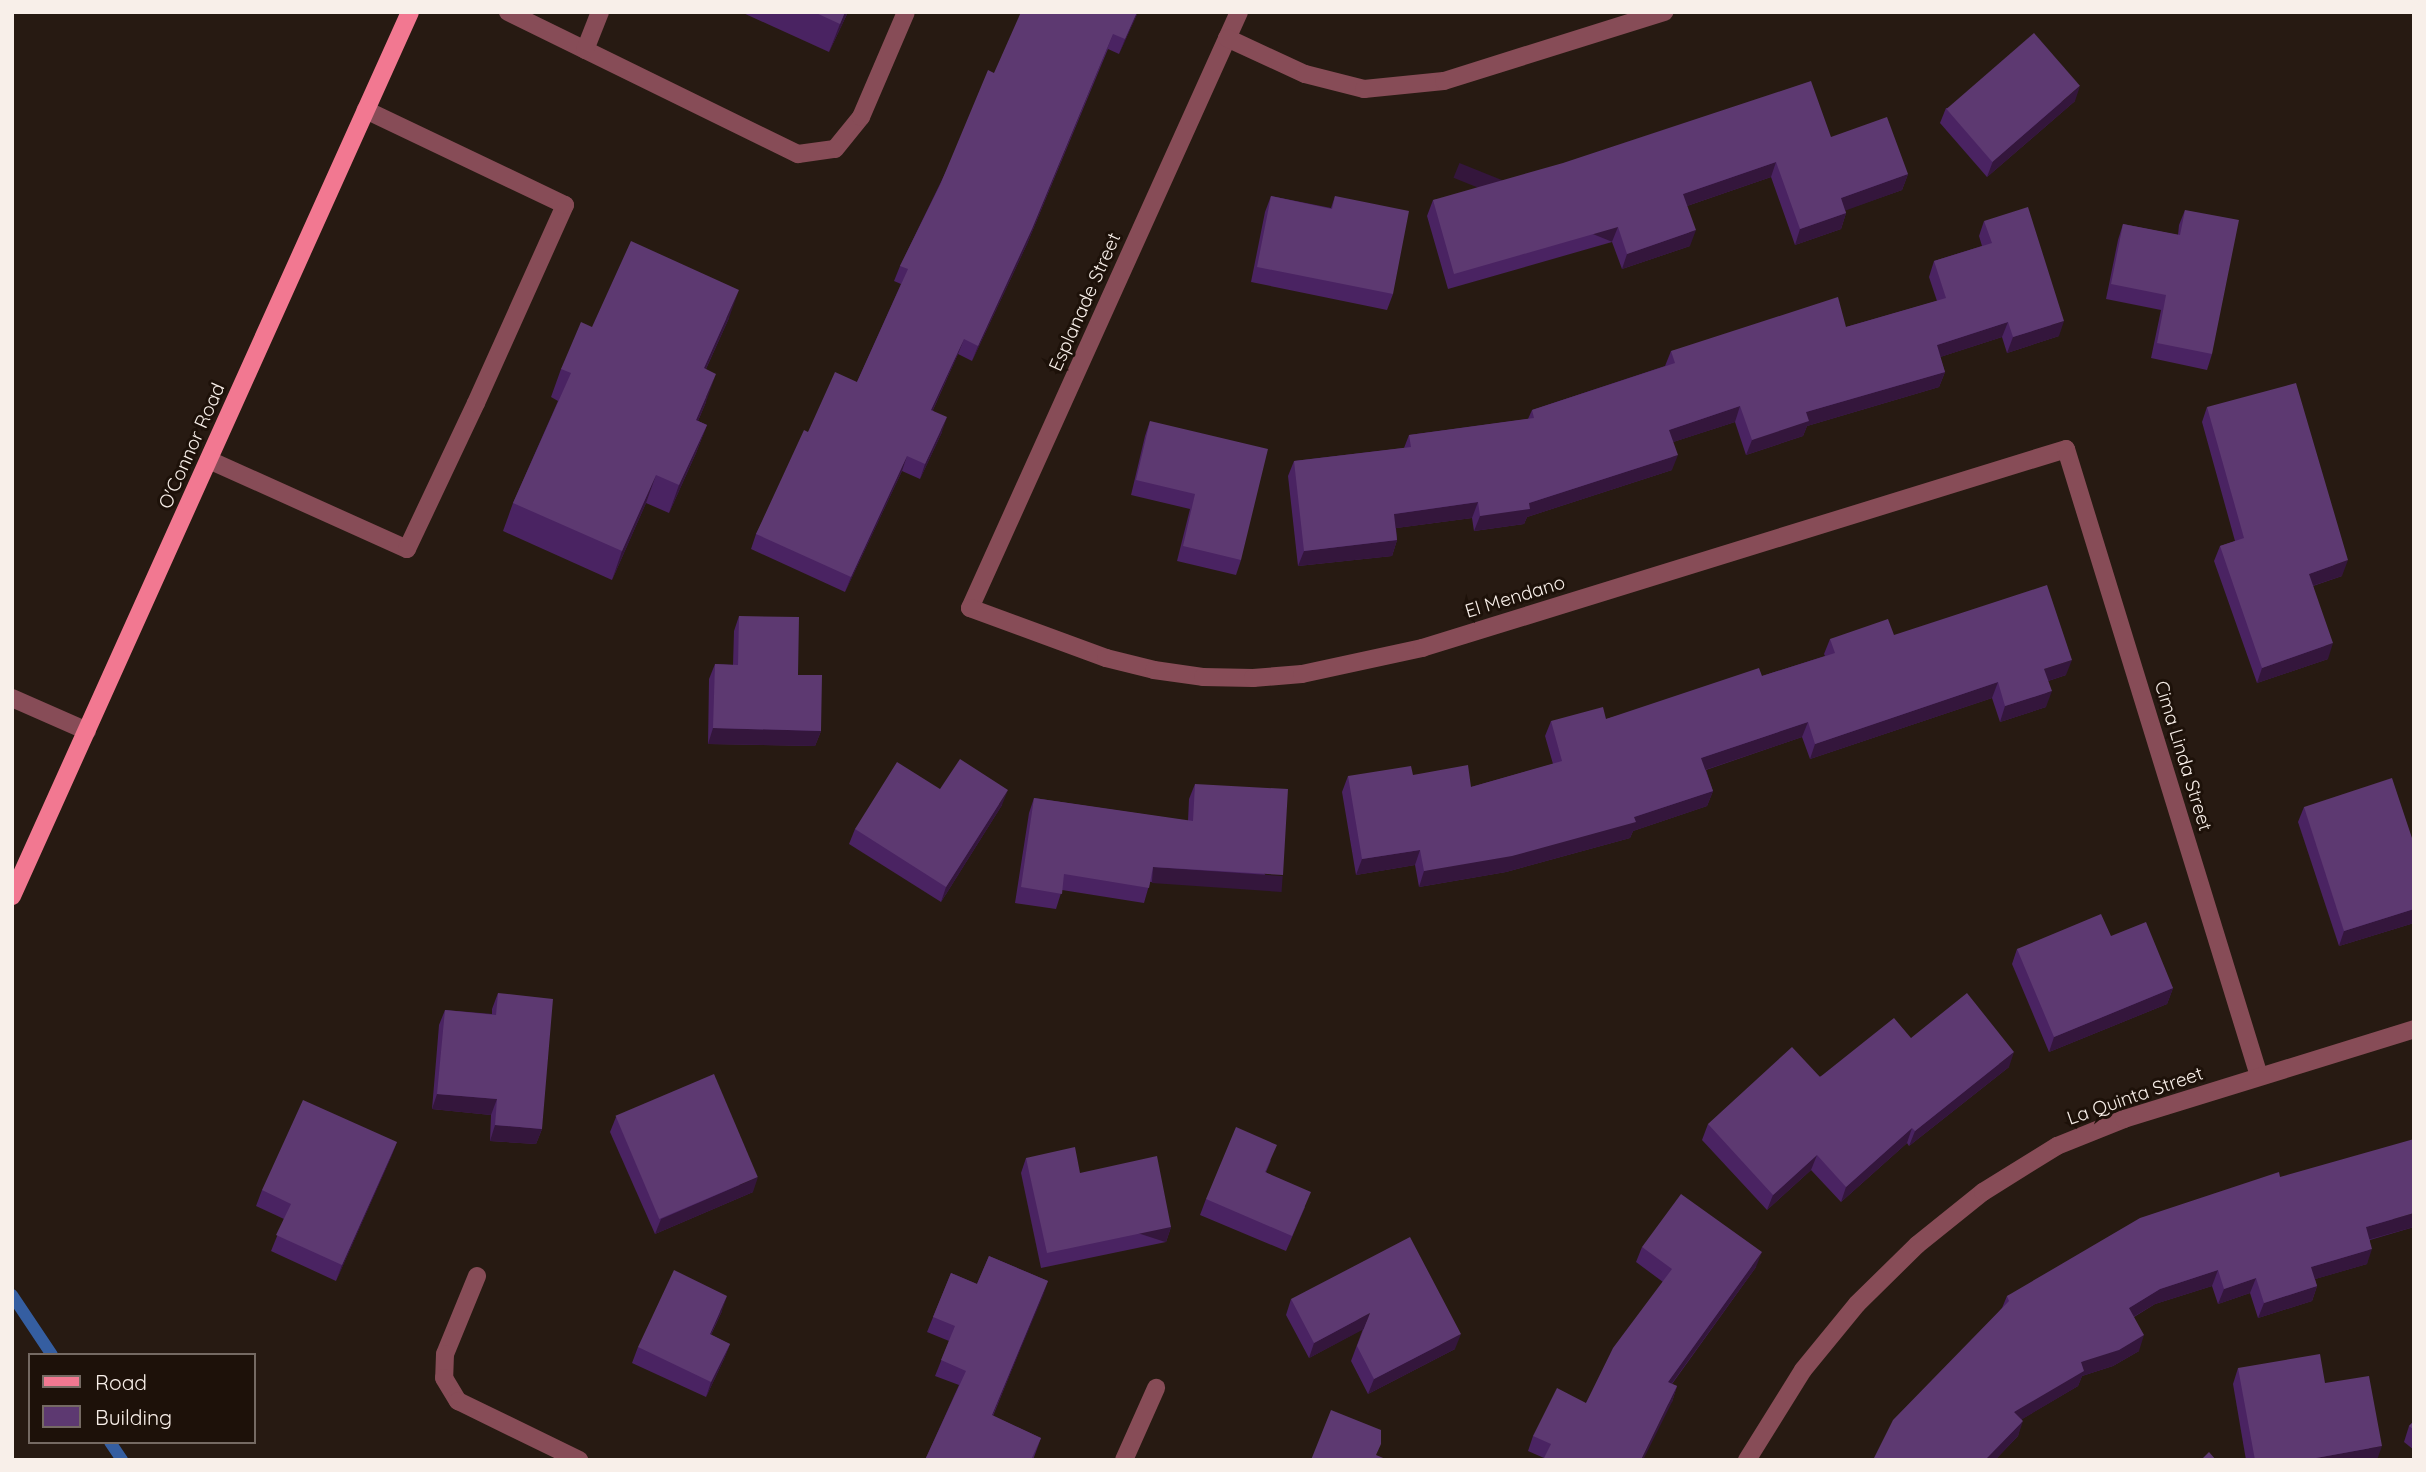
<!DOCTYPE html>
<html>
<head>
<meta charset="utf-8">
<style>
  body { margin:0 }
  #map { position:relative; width:2426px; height:1472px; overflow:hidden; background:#271a12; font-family:Quicksand,sans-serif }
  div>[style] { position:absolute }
  .stream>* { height:12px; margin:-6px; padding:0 6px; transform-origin:6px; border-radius:6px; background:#355ea1 }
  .minor>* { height:18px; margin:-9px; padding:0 9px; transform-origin:9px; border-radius:9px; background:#874c57 }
  .major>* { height:18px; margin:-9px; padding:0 9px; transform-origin:9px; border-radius:9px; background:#f27891 }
  .wall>* { inset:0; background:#4a2362 }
  .shaded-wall>* { inset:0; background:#34163c; transform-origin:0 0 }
  .building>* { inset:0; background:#5d3971; transform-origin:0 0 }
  span { translate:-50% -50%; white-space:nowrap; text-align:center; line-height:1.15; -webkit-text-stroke:6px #1d1109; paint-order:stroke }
  .street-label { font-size:19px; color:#f8efe9 }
  .frame { position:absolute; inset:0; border:14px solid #f8efe9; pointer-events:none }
  .legend { position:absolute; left:28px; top:1353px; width:228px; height:91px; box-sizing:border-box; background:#1d1109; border:2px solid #756a63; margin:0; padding:9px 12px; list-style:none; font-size:21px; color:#f8efe9 }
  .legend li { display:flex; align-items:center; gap:14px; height:35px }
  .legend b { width:35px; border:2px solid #756a63 }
</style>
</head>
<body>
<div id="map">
  <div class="stream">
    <div style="left:12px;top:1295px;width:72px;rotate:56.3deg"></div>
    <div style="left:110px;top:1442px;width:22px;rotate:56deg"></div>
  </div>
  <div class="minor">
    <div style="left:508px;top:12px;width:323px;rotate:26.1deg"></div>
    <div style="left:798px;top:154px;width:37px;rotate:-8deg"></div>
    <div style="left:835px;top:149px;width:41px;rotate:-50.9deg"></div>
    <div style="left:861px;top:117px;width:114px;rotate:-66.8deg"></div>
    <div style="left:1239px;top:12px;width:654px;rotate:114.29deg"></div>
    <div style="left:970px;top:608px;width:145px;rotate:20.2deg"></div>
    <div style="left:1106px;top:658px;width:49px;rotate:14deg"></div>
    <div style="left:1154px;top:670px;width:49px;rotate:8.1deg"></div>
    <div style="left:1203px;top:677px;width:50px;rotate:1.1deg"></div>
    <div style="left:1253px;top:678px;width:49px;rotate:-4.7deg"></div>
    <div style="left:1302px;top:674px;width:123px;rotate:-12.2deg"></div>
    <div style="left:1422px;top:648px;width:674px;rotate:-17.17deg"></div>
    <div style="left:2066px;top:449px;width:656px;rotate:72.89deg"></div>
    <div style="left:1227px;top:38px;width:86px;rotate:24.8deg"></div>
    <div style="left:1305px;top:74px;width:61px;rotate:14.3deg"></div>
    <div style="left:1364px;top:89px;width:80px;rotate:-5.7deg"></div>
    <div style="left:1444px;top:81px;width:231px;rotate:-17.4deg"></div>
    <div style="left:585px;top:50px;width:41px;rotate:-68.5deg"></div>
    <div style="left:209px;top:460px;width:217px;rotate:24.2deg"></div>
    <div style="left:407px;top:549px;width:161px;rotate:-64.7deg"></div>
    <div style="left:476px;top:403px;width:217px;rotate:-65.8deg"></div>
    <div style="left:565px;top:205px;width:221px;rotate:-154.5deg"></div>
    <div style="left:12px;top:698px;width:82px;rotate:23.7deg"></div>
    <div style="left:477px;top:1276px;width:84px;rotate:112.3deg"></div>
    <div style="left:445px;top:1354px;width:24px;rotate:92deg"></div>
    <div style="left:444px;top:1378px;width:27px;rotate:59deg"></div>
    <div style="left:458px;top:1401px;width:135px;rotate:26deg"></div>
    <div style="left:1124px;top:1460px;width:79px;rotate:-66deg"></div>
    <div style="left:1747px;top:1460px;width:106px;rotate:-58.1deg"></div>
    <div style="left:1803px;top:1370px;width:85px;rotate:-50.7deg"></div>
    <div style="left:1857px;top:1304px;width:84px;rotate:-44.5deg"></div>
    <div style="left:1917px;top:1245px;width:85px;rotate:-38.8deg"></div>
    <div style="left:1983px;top:1192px;width:87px;rotate:-31.9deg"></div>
    <div style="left:2057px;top:1146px;width:72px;rotate:-21.9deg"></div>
    <div style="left:2124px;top:1119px;width:304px;rotate:-17.2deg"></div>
  </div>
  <div class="major">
    <div style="left:12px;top:896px;width:969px;rotate:-65.76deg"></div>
  </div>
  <div class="wall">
    <div style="clip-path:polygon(741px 12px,848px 12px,829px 52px)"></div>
    <div style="clip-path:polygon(1138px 12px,1119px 54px,1108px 49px,1027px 244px,972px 361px,958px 354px,933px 410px,942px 432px,920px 479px,902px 471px,845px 592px,751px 549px,756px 534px,808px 432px,857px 382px,901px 284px,894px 281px,900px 266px,994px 73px)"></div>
    <div style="clip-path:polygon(2075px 101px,1987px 177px,1940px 123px,1946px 108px)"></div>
    <div style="clip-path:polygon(1831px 137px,1908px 174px,1902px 190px,1845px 210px,1846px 213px,1841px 229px,1795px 245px,1771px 177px,1687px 206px,1690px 246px,1622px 269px,1612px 242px,1448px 289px,1427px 216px,1433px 200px)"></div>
    <div style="clip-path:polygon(1271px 196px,1331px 208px,1335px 196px,1393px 294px,1387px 310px,1251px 282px,1265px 212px)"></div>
    <div style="clip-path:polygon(2185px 210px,2212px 354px,2207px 370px,2151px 358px,2161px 310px,2106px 299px,2118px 240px,2123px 224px,2178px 235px,2179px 225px)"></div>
    <div style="clip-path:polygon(1984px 221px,2059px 336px,2007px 353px,2002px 337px,1940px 357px,1945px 372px,1939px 387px,1807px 426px,1803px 436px,1746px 455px,1735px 422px,1673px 442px,1672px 470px,1527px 517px,1524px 524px,1474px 531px,1472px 518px,1396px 528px,1397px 540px,1392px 556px,1298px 566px,1288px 476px,1294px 461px,1404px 448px,1409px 435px,1528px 419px,1532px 410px,1665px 366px,1671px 351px,1846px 327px,1937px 301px,1929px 277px,1934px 261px,1982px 246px,1979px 236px)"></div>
    <div style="clip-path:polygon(729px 318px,706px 369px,706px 402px,698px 421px,707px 425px,696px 453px,669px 513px,646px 503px,612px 580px,503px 531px,513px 503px,558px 401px,551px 397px,561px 369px,592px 327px)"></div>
    <div style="clip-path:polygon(2207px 407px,2342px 576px,2313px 586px,2328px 659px,2257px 683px,2214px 561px,2220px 546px,2235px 541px,2202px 422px)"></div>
    <div style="clip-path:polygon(1150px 421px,1241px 560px,1236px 575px,1177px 561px,1190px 509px,1131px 495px,1145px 436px)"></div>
    <div style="clip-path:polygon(739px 616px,798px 675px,821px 731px,815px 746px,708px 744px,709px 679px,715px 664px,733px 665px,734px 631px)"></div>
    <div style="clip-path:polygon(1894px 635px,2066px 675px,2048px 681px,2046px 707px,2000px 722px,1992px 698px,1810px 759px,1802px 737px,1706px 770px,1713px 791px,1707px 806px,1633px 831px,1630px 838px,1506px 872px,1419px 887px,1415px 865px,1356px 875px,1342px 792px,1348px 776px,1413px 775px,1471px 787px,1553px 764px,1545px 736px,1551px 721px,1606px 719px,1762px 676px,1825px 656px,1824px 654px,1830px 639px)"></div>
    <div style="clip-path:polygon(1195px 784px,1277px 890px,1150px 882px,1144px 903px,1062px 890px,1056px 909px,1015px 903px,1029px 813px,1034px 798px,1188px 821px,1189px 799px)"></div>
    <div style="clip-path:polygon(940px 789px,1002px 805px,941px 902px,849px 844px,855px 829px)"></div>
    <div style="clip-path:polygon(2304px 807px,2414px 844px,2414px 923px,2339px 946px,2298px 822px)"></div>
    <div style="clip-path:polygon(2111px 936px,2173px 988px,2167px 1004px,2049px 1052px,2012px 964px,2017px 949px)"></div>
    <div style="clip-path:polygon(498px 993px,542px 1129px,536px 1144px,490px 1141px,491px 1115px,432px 1109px,439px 1025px,445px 1010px,492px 1014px,492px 1009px)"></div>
    <div style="clip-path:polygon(1911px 1038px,2009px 1067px,1909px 1146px,1907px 1143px,1841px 1202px,1811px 1170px,1767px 1210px,1702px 1140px,1708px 1124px)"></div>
    <div style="clip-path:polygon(616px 1117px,753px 1192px,655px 1234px,610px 1132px)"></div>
    <div style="clip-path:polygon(397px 1142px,391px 1157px,336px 1281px,271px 1251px,284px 1219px,256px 1206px,262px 1190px)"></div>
    <div style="clip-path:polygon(1026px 1158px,1080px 1173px,1171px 1227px,1166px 1242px,1041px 1268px,1021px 1173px)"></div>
    <div style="clip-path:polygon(1271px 1160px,1266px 1172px,1305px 1207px,1286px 1251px,1200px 1215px,1206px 1199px)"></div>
    <div style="clip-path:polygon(2280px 1177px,2414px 1227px,2370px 1240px,2367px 1264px,2315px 1279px,2317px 1286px,2312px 1301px,2258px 1318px,2250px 1293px,2218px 1304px,2212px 1286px,2155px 1304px,2134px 1317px,2139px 1351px,2113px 1366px,2082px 1376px,2078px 1386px,2022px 1419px,2018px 1436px,1995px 1460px,1873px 1460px,2002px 1308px,2007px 1296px)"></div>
    <div style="clip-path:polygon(1642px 1247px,1756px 1267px,1672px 1384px,1677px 1386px,1672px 1402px,1544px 1458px,1528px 1451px,1533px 1436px,1586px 1403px,1663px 1282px,1636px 1262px)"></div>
    <div style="clip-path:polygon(989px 1256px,1048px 1281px,993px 1416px,1041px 1438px,1033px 1460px,925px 1460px,959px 1385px,935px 1376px,949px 1341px,927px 1332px,951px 1273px,977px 1284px)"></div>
    <div style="clip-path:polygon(1291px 1299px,1455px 1349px,1368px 1394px,1351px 1361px,1363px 1329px,1309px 1358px,1286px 1315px)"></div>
    <div style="clip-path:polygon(722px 1311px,711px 1335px,730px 1344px,724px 1359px,706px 1397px,632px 1363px,638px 1347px)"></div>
    <div style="clip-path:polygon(2238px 1368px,2325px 1383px,2377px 1460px,2246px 1460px,2233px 1384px)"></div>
    <div style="clip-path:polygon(2414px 1421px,2414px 1450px,2404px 1442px,2409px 1426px)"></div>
  </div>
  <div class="shaded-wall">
    <div style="clip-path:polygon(845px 12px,848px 12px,829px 52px,840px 24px)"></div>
    <div style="clip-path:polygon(1137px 12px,1138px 12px,1119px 54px,1125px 39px)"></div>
    <div style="clip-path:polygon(1113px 34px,1027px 244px,972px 361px,978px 346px)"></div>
    <div style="clip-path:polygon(2080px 86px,2075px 101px,1987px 177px,1993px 161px)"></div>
    <div style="clip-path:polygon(1776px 162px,1771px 177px,1678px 209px,1683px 194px)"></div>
    <div style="clip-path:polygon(1908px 174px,1902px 190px,1836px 214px,1841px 198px)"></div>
    <div style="clip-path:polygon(1846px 213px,1841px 229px,1795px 245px,1800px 229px)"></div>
    <div style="left:1618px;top:227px;width:16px;height:171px;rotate:112deg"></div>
    <div style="clip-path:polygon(1696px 230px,1690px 246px,1622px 269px,1627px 254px)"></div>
    <div style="clip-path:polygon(739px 290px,729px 318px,693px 397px,704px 368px)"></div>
    <div style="clip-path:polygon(2064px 321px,2059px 336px,2007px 353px,2013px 337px)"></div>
    <div style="clip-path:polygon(2008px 322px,2002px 337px,1931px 360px,1937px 345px)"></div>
    <div style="clip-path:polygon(964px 339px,958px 354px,926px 425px,931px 410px)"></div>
    <div style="clip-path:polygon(1945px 372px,1939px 387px,1807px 426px,1803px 436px,1746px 455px,1752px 440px,1806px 412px)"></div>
    <div style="clip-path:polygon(716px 374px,706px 402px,686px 449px,696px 420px)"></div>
    <div style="clip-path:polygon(1740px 406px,1735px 422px,1664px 445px,1669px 430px)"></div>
    <div style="clip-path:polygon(947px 417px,942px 432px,920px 479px,925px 464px)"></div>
    <div style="clip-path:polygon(707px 425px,696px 453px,669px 513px,679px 485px)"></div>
    <div style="clip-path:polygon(1678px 455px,1672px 470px,1527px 517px,1524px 524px,1474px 531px,1480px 516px,1529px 503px)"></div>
    <div style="clip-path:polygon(907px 456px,902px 471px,845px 592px,851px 577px)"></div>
    <div style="clip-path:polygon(656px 475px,646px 503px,612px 580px,622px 551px)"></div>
    <div style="clip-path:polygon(1478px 502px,1472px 518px,1389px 529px,1394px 514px)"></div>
    <div style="clip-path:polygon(1397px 540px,1392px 556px,1298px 566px,1304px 551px)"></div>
    <div style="clip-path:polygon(2348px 560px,2342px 576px,2303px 589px,2309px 574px)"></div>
    <div style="clip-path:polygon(2333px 643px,2328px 659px,2257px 683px,2262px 668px)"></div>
    <div style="clip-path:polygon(2072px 660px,2066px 675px,2039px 684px,2044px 669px)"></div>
    <div style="clip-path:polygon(1998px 682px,1992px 698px,1810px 759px,1815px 744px)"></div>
    <div style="clip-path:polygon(2052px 691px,2046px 707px,2000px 722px,2005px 706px)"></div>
    <div style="clip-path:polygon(1808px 722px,1802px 737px,1696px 773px,1701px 758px)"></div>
    <div style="clip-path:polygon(713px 728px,821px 731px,815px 746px,708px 744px)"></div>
    <div style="clip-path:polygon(1008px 790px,1002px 805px,941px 902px,946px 887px)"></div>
    <div style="clip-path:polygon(1713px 791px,1707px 806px,1633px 831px,1630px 838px,1506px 872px,1419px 887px,1424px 871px,1634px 817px)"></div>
    <div style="clip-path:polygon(1420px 850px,1415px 865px,1356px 875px,1362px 859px)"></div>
    <div style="left:1153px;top:867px;width:130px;height:16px;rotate:4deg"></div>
    <div style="clip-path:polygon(2414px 909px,2414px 923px,2339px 946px,2344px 931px)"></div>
    <div style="clip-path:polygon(2173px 988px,2167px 1004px,2049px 1052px,2054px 1037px)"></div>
    <div style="clip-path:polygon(2014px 1052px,2009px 1067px,1909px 1146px,1915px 1131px)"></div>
    <div style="clip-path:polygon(437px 1094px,497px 1099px,491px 1115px,432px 1109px)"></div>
    <div style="clip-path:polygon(495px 1125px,542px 1129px,536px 1144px,490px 1141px)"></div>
    <div style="clip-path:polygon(1912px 1128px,1907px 1143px,1841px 1202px,1846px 1187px)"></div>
    <div style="clip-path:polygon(397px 1142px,391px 1157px,336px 1281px,342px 1265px)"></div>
    <div style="clip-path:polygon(1817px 1155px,1811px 1170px,1767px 1210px,1773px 1195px)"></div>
    <div style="clip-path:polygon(758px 1177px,753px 1192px,655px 1234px,661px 1219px)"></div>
    <div style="clip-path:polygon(2414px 1213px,2414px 1227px,2360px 1242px,2366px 1227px)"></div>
    <div style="left:1171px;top:1227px;width:16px;height:127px;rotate:108deg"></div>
    <div style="clip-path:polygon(2372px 1249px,2367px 1264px,2305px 1282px,2311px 1267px)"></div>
    <div style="clip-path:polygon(1762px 1252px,1756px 1267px,1662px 1397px,1668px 1382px)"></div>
    <div style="clip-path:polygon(2218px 1270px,2212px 1286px,2155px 1304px,2123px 1323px,2129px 1308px,2160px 1289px)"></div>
    <div style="clip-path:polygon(2256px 1278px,2250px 1293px,2218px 1304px,2224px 1289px)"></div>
    <div style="clip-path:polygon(1048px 1281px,1043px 1296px,986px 1431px,992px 1415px)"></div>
    <div style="clip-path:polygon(2317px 1286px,2312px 1301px,2258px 1318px,2264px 1303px)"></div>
    <div style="clip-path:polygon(727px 1296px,722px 1311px,704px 1349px,710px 1334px)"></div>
    <div style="clip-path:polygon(1370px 1313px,1364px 1329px,1309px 1358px,1314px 1343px)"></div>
    <div style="clip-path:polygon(1461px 1334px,1455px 1349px,1368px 1394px,1374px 1379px)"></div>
    <div style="clip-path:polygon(2144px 1335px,2139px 1351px,2113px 1366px,2082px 1376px,2078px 1386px,2009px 1427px,2014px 1412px,2081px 1362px)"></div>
    <div style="clip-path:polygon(730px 1344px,724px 1359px,706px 1397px,711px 1382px)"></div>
    <div style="clip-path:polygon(1677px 1386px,1672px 1402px,1643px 1460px,1641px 1460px)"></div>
    <div style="clip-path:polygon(2023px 1421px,2018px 1436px,1995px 1460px,1985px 1460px)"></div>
    <div style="clip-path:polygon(2382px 1446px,2377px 1460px,2305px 1460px)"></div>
  </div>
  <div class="building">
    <div style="clip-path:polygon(814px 12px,845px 12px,840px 24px)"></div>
    <div style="clip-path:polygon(1021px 12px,1137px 12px,1125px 39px,1113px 34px,1032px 229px,978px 346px,964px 339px,931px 410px,947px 417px,925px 464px,907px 456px,851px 577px,756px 534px,804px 430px,808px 432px,835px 372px,857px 382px,908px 269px,900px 266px,940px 185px,988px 70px,994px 73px)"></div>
    <div style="left:2034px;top:33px;width:70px;height:116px;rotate:49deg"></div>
    <div style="clip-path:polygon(1811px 81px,1831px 137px,1887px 117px,1908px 174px,1841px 198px,1846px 213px,1800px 229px,1776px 162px,1683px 194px,1696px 230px,1627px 254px,1618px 227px,1454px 274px,1433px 200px,1563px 163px)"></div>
    <div style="clip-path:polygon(1271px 196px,1332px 209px,1335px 196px,1409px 211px,1393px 294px,1257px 267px)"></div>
    <div style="clip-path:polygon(2028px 207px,2064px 321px,2013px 337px,2008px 322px,1937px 345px,1945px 372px,1806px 412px,1809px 421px,1752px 440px,1740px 406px,1669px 430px,1678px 455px,1529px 503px,1530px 509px,1480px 516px,1478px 502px,1394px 514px,1397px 540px,1304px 551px,1294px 461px,1411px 447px,1409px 435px,1534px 418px,1532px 410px,1675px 363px,1671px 351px,1838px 297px,1846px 327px,1946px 298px,1934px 261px,1992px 243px,1984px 221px)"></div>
    <div style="clip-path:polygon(2185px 210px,2239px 220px,2212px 354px,2157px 343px,2166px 295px,2111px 284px,2123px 224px,2180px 235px)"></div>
    <div style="clip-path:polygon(631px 241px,739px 290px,704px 368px,716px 374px,696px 420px,707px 425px,679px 485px,656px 475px,622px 551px,513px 503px,571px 373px,561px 369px,581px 322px,592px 327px)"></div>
    <div style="clip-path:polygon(2296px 383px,2348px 560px,2309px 574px,2333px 643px,2262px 668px,2220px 546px,2244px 538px,2207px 407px)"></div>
    <div style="clip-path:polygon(1150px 421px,1268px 449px,1241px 560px,1183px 546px,1195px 494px,1136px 480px)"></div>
    <div style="clip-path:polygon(2047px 585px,2072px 660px,2044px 669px,2052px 691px,2005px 706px,1998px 682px,1815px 744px,1808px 722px,1701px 758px,1713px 791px,1634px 817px,1636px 822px,1512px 856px,1424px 871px,1420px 850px,1362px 859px,1348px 776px,1411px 766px,1413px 775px,1468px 765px,1471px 787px,1562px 761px,1551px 721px,1603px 707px,1606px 719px,1759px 668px,1762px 676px,1835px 653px,1830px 639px,1888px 619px,1894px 635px)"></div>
    <div style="clip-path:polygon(739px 616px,799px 617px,798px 675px,822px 675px,821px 731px,713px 728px,715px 664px,738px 665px)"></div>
    <div style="clip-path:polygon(960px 759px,1008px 790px,946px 887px,855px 829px,897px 762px,940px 789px)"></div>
    <div style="clip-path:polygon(2392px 778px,2414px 844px,2414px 909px,2344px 931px,2304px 807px)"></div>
    <div style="clip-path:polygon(1195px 784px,1288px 789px,1283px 875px,1153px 867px,1149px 888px,1064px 874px,1062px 894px,1021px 887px,1034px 798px,1193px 821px)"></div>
    <div style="clip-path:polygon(2101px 914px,2111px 936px,2146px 922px,2173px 988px,2054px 1037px,2017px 949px)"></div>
    <div style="clip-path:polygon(498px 993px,553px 999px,542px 1129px,495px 1125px,497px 1099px,437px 1094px,445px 1010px,496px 1015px)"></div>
    <div style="clip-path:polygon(1967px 993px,2014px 1052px,1915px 1131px,1912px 1128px,1846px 1187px,1817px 1155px,1773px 1195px,1708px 1124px,1792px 1047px,1820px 1077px,1894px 1018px,1911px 1038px)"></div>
    <div style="left:714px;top:1074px;width:112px;height:107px;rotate:67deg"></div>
    <div style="clip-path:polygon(303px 1100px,397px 1142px,342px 1265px,276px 1235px,291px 1204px,262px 1190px)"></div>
    <div style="clip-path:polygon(1236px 1127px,1277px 1145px,1265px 1172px,1311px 1192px,1292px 1236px,1206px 1199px)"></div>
    <div style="clip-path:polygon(2414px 1139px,2414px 1213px,2366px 1227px,2372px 1249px,2311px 1267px,2317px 1286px,2264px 1303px,2256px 1278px,2224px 1289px,2218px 1270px,2160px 1289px,2129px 1308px,2144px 1335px,2119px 1350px,2081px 1362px,2084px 1371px,2014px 1412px,2023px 1421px,1985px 1460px,1873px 1460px,1893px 1420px,2009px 1301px,2007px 1296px,2140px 1218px,2279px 1172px,2280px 1177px)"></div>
    <div style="clip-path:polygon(1075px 1147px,1080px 1173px,1157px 1156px,1171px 1227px,1047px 1253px,1026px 1158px)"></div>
    <div style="clip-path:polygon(1681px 1194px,1762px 1252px,1668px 1382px,1677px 1386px,1641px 1460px,1543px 1460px,1551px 1444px,1533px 1436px,1557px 1388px,1586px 1403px,1613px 1348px,1672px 1269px,1642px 1247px)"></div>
    <div style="clip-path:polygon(1410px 1237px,1461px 1334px,1374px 1379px,1357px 1346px,1370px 1313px,1314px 1343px,1291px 1299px)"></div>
    <div style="clip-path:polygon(989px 1256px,1048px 1281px,992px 1415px,1041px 1438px,1031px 1460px,925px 1460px,966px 1371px,941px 1360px,955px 1326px,933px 1317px,951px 1273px,977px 1284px)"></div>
    <div style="clip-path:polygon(674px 1270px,727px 1296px,710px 1334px,730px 1344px,711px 1382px,638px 1347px)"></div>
    <div style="clip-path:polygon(2320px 1354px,2325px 1383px,2369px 1376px,2382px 1446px,2305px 1460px,2255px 1460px,2238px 1368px)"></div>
    <div style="clip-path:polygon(1331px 1410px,1381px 1430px,1381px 1444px,1376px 1455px,1388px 1460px,1311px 1460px)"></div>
    <div style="clip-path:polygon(2414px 1421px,2414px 1430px,2409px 1426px)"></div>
    <div style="clip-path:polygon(2209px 1452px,2216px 1460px,2201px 1460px)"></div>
  </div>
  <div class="street-label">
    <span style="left:1085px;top:302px;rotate:-66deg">Esplanade Street</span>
    <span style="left:192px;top:446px;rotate:-66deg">O'Connor Road</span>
    <span style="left:1515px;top:597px;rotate:-17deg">El Mendano</span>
    <span style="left:2183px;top:756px;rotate:73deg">Cima Linda Street</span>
    <span style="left:2135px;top:1096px;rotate:-19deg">La Quinta Street</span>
  </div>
  <div class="frame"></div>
  <ul class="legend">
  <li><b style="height:9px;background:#f27891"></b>Road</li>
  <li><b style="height:19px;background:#5d3971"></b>Building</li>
  </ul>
</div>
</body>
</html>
